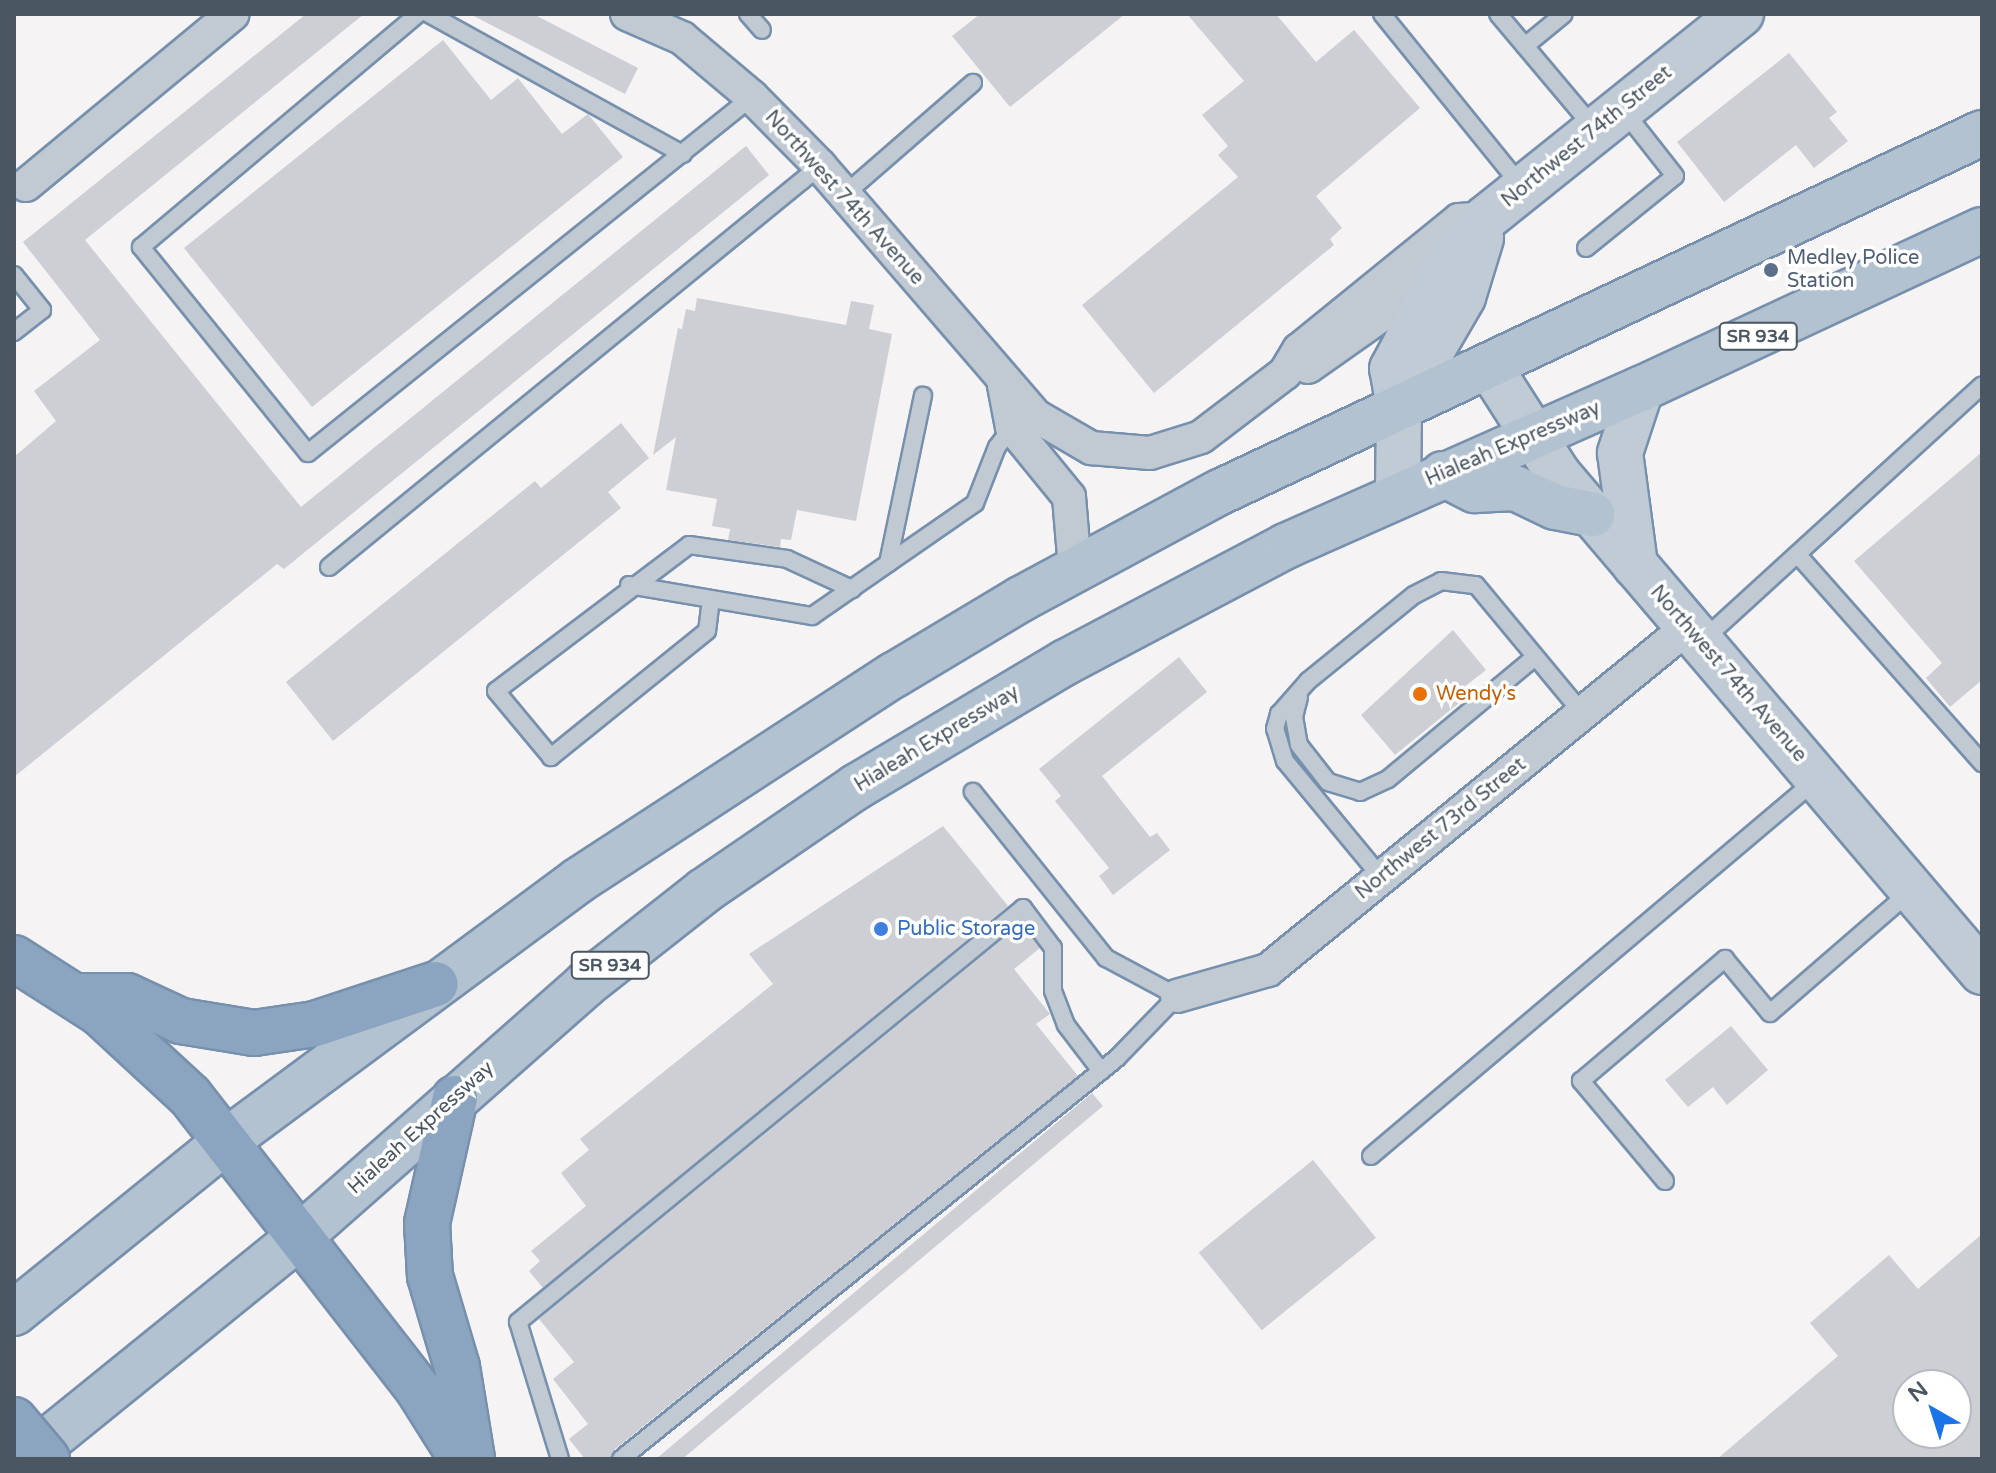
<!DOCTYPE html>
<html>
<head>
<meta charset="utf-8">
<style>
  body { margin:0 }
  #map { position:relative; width:1996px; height:1473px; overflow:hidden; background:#f5f3f3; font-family:"Varela Round",sans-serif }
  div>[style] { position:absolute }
  .building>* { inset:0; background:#cdcfd5; transform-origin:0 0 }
  .roads { filter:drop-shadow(2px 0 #7690ad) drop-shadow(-2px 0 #7690ad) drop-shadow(0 2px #7690ad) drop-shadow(0 -2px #7690ad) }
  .lane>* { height:16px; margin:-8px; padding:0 8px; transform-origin:8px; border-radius:8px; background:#c1cad2 }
  .street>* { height:32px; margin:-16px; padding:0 16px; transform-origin:16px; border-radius:16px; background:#c1cad2 }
  .secondary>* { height:44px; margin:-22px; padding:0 22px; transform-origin:22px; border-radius:22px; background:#c1cbd6 }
  .primary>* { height:44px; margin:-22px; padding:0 22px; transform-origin:22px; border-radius:22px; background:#b3c2d1 }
  .highway>* { height:44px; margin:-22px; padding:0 22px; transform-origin:22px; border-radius:22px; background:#8ba5c1 }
  .bridges { filter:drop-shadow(2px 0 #7690ad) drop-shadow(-2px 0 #7690ad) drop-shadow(0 2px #7690ad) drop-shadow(0 -2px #7690ad) }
  .highway-bridge>* { height:44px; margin:-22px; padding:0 22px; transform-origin:22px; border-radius:22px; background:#8ba5c1 }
  .dots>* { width:22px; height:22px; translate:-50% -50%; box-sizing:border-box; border:4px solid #fff; border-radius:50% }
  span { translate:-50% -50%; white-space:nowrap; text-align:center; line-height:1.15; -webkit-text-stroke:7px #fff; paint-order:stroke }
  .shield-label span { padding:2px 6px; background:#fff; border:2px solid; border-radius:6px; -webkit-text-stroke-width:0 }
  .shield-label { font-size:18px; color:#4a5661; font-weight:700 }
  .street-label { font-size:20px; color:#4a5661 }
  .service-label { font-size:20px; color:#4e5e75 }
  .left { translate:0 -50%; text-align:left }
  .food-label { font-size:20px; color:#c56008 }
  .shop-label { font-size:20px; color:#366cbe }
  .frame { position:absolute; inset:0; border:16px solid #4a5661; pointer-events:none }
  .north { position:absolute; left:1892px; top:1369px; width:80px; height:80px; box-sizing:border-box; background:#fff; border:2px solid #b7bbc0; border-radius:50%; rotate:321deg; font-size:22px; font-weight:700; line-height:32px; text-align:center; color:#4a5661 }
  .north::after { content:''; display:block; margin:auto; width:28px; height:36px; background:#1a73e8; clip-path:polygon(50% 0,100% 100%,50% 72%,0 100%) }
</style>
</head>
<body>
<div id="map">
  <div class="building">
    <div style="clip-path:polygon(306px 14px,364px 14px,85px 240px,301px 507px,746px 146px,769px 175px,284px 569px,277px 564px,14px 777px,14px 457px,56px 421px,34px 391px,100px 340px,23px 242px)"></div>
    <div style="clip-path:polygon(470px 14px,533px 14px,638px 68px,625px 94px)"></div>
    <div style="clip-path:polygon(980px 14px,1125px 14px,1010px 107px,952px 36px)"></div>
    <div style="clip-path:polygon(1187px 14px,1276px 14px,1316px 62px,1354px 30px,1420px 108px,1316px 196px,1342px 228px,1330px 239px,1334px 245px,1154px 393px,1082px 305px,1238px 177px,1218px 155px,1228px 146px,1202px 115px,1244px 81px)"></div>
    <div style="clip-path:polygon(443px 40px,491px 100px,518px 78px,562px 134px,588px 114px,623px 157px,312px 407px,184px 248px)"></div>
    <div style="clip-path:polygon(1789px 53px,1837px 112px,1829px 118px,1848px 141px,1814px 168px,1796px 145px,1724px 202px,1677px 142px)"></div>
    <div style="clip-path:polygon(697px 298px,846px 325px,851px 301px,874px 305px,869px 329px,892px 334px,856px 521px,797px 510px,791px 540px,781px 539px,780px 547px,728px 540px,730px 529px,712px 526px,717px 499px,666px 490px,676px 437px,653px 455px,678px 328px,682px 329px,686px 309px,695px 311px)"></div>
    <div style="clip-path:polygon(621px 423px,649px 458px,608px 492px,621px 508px,333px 741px,286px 682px,535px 481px,541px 488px)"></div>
    <div style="clip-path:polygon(1982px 452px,1982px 680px,1950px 707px,1926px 678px,1942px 663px,1854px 561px)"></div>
    <div style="clip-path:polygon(1453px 630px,1486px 670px,1459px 691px,1465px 698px,1395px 755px,1361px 715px)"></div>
    <div style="clip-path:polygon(1179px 657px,1207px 692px,1102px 776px,1150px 837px,1157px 833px,1170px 850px,1113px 895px,1099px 876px,1109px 868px,1055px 801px,1061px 796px,1039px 769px)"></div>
    <div style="clip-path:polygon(943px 826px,1008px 906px,543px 1288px,529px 1271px,540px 1261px,531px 1251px,586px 1206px,561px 1173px,589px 1150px,580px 1139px,773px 984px,749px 954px)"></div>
    <div style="clip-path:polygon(1021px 924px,1040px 948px,1014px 969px,1050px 1014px,1036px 1024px,1078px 1076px,614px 1450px,610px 1459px,585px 1459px,569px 1439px,588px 1424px,553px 1379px,574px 1362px,539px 1319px)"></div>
    <div style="clip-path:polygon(1731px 1026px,1768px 1070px,1727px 1105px,1713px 1087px,1688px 1107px,1665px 1080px)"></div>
    <div style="left:1092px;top:1093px;width:17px;height:583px;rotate:50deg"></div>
    <div style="left:1313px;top:1160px;width:100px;height:147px;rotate:51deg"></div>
    <div style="clip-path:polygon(evenodd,1982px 1234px,1982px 1459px,1717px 1459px,1838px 1356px,1810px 1323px,1889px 1255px,1918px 1289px,1982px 1234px,1908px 1385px,1956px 1385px,1956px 1433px,1908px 1433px,1908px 1385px)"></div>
  </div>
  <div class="roads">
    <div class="lane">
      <div style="left:418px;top:14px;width:362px;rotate:139.9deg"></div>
      <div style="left:141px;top:247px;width:265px;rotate:51deg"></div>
      <div style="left:308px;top:453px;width:569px;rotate:-38.72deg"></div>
      <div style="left:429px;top:14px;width:290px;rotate:28.9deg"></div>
      <div style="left:748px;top:14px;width:21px;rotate:49deg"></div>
      <div style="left:1382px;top:14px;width:223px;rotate:51deg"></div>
      <div style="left:1498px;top:14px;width:150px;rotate:49.9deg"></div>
      <div style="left:1525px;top:46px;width:50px;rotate:-39.4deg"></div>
      <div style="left:844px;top:195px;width:171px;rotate:-41deg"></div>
      <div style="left:1586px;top:248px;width:114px;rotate:-39deg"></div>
      <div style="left:1675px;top:176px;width:84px;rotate:-128.2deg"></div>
      <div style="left:14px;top:275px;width:45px;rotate:51.3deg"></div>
      <div style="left:42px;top:310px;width:36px;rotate:142deg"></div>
      <div style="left:1798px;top:555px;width:278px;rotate:48.5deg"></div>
      <div style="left:888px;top:563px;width:171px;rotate:-78.2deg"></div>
      <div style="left:329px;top:567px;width:634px;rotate:-39.24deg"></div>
      <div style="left:629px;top:585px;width:186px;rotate:9.6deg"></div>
      <div style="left:812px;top:616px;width:198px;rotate:-34.7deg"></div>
      <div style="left:975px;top:503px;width:60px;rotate:-68.6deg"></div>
      <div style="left:997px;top:447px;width:25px;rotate:-53deg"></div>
      <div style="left:711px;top:599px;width:32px;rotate:97deg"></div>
      <div style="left:707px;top:631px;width:201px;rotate:141.1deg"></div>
      <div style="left:551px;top:757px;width:86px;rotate:-129.8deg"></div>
      <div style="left:496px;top:691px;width:242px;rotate:-37.1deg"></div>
      <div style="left:689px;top:545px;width:99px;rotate:8.1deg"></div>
      <div style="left:787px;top:559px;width:72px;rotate:24.8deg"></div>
      <div style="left:1702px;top:641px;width:379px;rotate:-42.4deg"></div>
      <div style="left:1299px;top:697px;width:21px;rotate:104deg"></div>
      <div style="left:1294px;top:717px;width:28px;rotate:80deg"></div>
      <div style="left:1299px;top:745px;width:47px;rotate:51.9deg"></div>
      <div style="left:1328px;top:782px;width:34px;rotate:17deg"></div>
      <div style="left:1360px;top:792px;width:31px;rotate:-25deg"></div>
      <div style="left:1388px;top:779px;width:191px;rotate:-39.7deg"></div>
      <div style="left:1381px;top:877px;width:151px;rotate:-129.6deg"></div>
      <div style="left:1285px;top:761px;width:34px;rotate:-107deg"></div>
      <div style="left:1275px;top:729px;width:16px;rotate:-75deg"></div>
      <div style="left:1279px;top:714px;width:44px;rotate:-48.7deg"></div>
      <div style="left:1308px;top:681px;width:136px;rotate:-39.1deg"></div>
      <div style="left:1414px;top:595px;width:30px;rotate:-27deg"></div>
      <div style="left:1441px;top:581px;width:35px;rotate:7deg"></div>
      <div style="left:1476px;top:585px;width:168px;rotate:50.3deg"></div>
      <div style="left:1371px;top:1156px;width:583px;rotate:-40.2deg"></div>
      <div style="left:1665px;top:1181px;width:131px;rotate:-130deg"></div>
      <div style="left:1581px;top:1081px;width:189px;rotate:-40.3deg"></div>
      <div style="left:1725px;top:959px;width:70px;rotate:50.2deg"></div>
      <div style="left:1770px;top:1013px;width:186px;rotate:-40.9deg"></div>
      <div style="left:560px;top:1459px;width:143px;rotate:-107deg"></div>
      <div style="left:518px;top:1322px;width:653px;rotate:-39.34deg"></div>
      <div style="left:1023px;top:908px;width:50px;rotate:53.1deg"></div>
      <div style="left:1053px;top:948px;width:43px;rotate:90deg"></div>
      <div style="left:1053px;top:991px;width:36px;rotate:69deg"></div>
      <div style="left:1066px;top:1025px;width:58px;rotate:52.7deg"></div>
      <div style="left:621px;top:1459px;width:638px;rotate:-38.95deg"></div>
      <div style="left:1117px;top:1058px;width:86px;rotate:-45.9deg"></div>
      <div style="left:1177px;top:996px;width:81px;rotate:-151.8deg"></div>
      <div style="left:1106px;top:958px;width:213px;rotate:-128.7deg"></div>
    </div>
    <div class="street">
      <div style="left:627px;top:14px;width:60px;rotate:23.6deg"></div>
      <div style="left:682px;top:38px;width:92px;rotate:40.1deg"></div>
      <div style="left:752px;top:97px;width:97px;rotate:45.4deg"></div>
      <div style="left:820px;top:166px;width:330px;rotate:49.2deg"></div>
      <div style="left:1036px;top:416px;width:64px;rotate:30.2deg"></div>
      <div style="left:1091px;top:448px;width:59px;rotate:4.8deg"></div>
      <div style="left:1150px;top:453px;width:53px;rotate:-17.4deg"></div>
      <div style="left:1201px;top:437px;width:106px;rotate:-37.3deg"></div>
      <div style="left:1285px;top:373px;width:27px;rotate:-59deg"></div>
      <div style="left:1299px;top:350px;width:206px;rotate:-39.1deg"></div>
      <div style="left:1459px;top:220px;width:27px;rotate:-4deg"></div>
      <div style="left:26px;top:185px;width:268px;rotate:-39.6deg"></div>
      <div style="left:1308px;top:367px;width:161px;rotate:-35.2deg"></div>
      <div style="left:1003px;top:380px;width:48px;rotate:79.2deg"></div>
      <div style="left:1012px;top:427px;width:90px;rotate:50.8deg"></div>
      <div style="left:1069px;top:497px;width:72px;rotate:85.2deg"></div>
      <div style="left:1177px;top:996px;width:95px;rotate:-15.9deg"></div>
      <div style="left:1268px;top:970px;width:542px;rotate:-39.24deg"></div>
    </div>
    <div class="secondary">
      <div style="left:1489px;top:366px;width:128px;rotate:57.4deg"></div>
      <div style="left:1558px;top:474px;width:654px;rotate:49.59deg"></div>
      <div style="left:1399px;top:407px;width:127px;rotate:-59.8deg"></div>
      <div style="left:1463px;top:297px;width:62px;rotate:-73deg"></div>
      <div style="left:1398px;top:492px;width:85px;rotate:-89.3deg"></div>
      <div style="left:1399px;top:407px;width:39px;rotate:-100deg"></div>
      <div style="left:1392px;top:369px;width:123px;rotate:-61.8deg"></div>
      <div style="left:1450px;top:261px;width:56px;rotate:-50.1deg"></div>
      <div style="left:1486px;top:218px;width:327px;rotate:-38.7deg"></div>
      <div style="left:1635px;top:565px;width:113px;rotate:-97.6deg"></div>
      <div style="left:1620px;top:453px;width:67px;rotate:-71.8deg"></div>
    </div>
    <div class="primary">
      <div style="left:1443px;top:474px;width:36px;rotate:27deg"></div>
      <div style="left:1475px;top:490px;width:40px;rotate:-2.9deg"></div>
      <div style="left:1515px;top:488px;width:44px;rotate:25.4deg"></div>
      <div style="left:1555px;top:507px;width:38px;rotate:11deg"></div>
      <div style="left:14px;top:1313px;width:272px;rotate:-39deg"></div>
      <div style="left:225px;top:1142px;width:440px;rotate:-36.5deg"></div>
      <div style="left:579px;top:880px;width:376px;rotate:-33.1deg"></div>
      <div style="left:894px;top:675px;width:148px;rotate:-30.9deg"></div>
      <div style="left:1021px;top:599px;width:226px;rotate:-28.3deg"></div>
      <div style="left:1220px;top:492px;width:842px;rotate:-25.23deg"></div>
      <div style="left:25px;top:1459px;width:350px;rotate:-39deg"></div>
      <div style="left:297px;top:1239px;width:385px;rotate:-41.4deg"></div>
      <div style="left:586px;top:984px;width:150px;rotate:-38.2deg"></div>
      <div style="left:704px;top:891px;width:184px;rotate:-34.4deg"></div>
      <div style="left:856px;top:787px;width:244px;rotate:-30.8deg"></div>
      <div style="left:1066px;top:662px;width:249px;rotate:-27.8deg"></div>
      <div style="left:1286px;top:546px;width:388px;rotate:-23.9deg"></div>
      <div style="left:1641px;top:389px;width:376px;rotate:-25deg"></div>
    </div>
    <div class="highway">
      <div style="left:14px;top:958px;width:102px;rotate:32.6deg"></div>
      <div style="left:100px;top:1013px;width:122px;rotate:42.7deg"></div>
      <div style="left:190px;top:1096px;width:371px;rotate:52.1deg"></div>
      <div style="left:418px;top:1389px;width:83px;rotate:57.8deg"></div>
      <div style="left:77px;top:996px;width:50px"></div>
      <div style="left:127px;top:996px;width:60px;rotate:24.8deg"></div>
      <div style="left:181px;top:1021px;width:74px;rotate:9.3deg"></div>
      <div style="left:254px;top:1033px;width:62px;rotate:-8.4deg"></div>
      <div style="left:315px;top:1024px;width:127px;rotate:-18.3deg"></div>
      <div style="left:455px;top:1098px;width:128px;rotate:102.6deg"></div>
      <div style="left:427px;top:1223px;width:53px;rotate:86.8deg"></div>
      <div style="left:430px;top:1276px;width:95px;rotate:73.5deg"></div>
      <div style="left:457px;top:1367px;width:93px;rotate:80.7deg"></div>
    </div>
  </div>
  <div class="bridges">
    <div class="highway-bridge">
      <div style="left:14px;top:1420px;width:51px;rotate:49.8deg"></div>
    </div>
  </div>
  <div class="dots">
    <div style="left:1771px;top:270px;background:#5c6f8a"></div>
    <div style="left:1420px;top:694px;background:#e8710a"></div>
    <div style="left:881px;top:929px;background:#3f7fe0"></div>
  </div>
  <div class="shield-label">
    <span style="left:1758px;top:336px">SR 934</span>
    <span style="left:610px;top:965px">SR 934</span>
  </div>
  <div class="street-label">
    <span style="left:1587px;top:137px;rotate:-39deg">Northwest 74th Street</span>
    <span style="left:844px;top:198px;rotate:48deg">Northwest 74th Avenue</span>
    <span style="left:1513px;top:444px;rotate:-23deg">Hialeah Expressway</span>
    <span style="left:1728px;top:674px;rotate:49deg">Northwest 74th Avenue</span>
    <span style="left:937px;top:739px;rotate:-31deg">Hialeah Expressway</span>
    <span style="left:1441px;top:829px;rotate:-39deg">Northwest 73rd Street</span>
    <span style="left:421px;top:1128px;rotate:-42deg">Hialeah Expressway</span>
  </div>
  <div class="service-label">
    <span class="left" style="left:1787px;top:270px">Medley Police<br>Station</span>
  </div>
  <div class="food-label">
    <span class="left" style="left:1436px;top:694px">Wendy's</span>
  </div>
  <div class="shop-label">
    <span class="left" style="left:897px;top:929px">Public Storage</span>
  </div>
  <div class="frame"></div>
  <div class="north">N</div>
</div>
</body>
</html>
